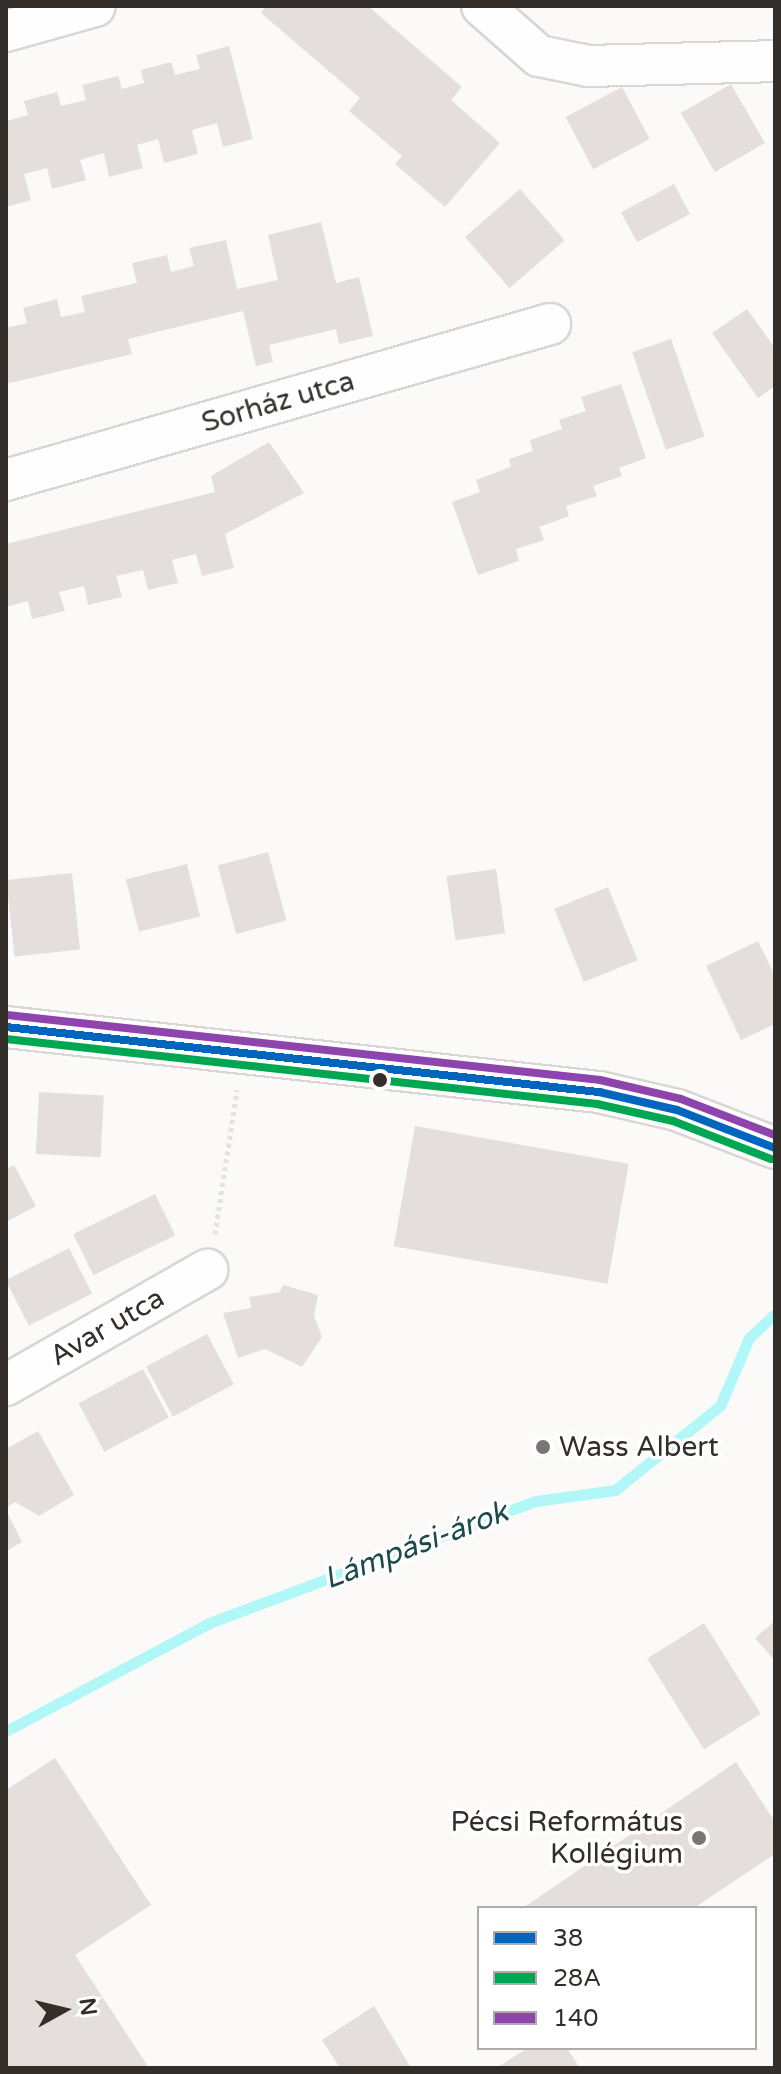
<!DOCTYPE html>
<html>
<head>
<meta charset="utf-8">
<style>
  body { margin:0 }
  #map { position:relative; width:781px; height:2074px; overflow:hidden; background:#fcfaf8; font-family:"Varela Round",sans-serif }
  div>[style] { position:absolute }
  .stream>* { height:11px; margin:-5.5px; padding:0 5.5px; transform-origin:5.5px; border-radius:5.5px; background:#b1f7f7 }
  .building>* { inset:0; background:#e4dfdd; transform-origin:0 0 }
  .path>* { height:5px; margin-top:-2.5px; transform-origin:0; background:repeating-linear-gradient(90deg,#e4e3e3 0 4px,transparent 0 8px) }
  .roads { filter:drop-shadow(2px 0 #dad6d3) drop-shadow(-2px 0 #dad6d3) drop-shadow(0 2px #dad6d3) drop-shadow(0 -2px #dad6d3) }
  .minor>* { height:40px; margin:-20px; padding:0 20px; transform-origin:20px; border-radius:20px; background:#fffefe }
  .bus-1>* { height:8px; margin:-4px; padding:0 4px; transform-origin:4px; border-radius:4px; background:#0065bd }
  .bus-2>* { height:8px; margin:-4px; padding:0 4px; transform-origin:4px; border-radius:4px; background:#00a651 }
  .bus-3>* { height:8px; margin:-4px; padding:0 4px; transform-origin:4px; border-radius:4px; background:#8e44ad }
  .dots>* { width:22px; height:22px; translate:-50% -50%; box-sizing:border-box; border:4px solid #fff; border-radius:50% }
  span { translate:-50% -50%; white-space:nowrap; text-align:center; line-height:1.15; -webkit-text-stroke:7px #fff; paint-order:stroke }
  .street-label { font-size:28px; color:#342e2a }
  .poi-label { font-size:28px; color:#342e2a }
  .left { translate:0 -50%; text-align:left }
  .right { translate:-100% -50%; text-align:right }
  .water-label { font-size:30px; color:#1d4b4b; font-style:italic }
  .frame { position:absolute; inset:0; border:8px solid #342e2a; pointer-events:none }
  .legend { position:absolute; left:477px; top:1906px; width:280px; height:144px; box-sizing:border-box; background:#fff; border:2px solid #aeabaa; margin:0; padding:10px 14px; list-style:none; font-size:24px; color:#342e2a }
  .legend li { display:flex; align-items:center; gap:16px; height:40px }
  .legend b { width:40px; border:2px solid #aeabaa }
  .north { position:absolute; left:24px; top:1970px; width:80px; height:80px; -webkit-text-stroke:6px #fff; paint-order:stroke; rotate:82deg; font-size:22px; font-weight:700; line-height:32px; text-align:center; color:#342e2a }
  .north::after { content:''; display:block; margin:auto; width:28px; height:36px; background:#342e2a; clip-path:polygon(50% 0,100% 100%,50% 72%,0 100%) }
</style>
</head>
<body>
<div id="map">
  <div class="stream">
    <div style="left:6px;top:1731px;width:230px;rotate:-28deg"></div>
    <div style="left:209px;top:1623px;width:349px;rotate:-20.5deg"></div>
    <div style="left:536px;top:1501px;width:80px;rotate:-7.9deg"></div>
    <div style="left:615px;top:1490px;width:134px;rotate:-38.7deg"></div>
    <div style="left:720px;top:1406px;width:74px;rotate:-66.9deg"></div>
    <div style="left:749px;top:1338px;width:35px;rotate:-43deg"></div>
  </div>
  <div class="building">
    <div style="clip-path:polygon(266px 6px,368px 6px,462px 87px,451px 100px,500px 143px,445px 207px,395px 164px,402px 156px,349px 111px,360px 98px,261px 13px)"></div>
    <div style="clip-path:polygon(229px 46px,253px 139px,223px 147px,217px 123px,192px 130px,198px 154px,164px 163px,158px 139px,137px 145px,143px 168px,109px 177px,104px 153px,80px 160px,86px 180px,52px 189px,47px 168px,24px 174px,31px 200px,6px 207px,6px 121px,28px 115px,24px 101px,57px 92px,61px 106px,86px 100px,82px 85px,118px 76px,122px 89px,144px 83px,141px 70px,171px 62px,175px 75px,200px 69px,196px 55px)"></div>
    <div style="left:731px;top:84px;width:68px;height:58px;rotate:60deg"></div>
    <div style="left:622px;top:87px;width:59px;height:64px;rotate:62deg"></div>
    <div style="left:674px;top:184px;width:34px;height:60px;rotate:62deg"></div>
    <div style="left:520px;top:189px;width:68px;height:73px;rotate:49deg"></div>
    <div style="clip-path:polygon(321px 222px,336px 283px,359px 277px,373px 336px,339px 344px,336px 329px,269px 345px,273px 362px,256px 366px,243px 311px,128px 339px,132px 354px,6px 384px,6px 328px,27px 323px,23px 308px,57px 299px,61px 317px,85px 312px,81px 296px,137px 283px,132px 263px,167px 255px,171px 272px,194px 266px,189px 248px,226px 240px,237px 289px,278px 280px,268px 235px)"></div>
    <div style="clip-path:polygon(747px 309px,775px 348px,775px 386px,758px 398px,712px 333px)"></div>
    <div style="left:671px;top:339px;width:103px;height:41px;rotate:71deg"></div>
    <div style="clip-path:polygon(621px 384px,646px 458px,619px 468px,622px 476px,593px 486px,597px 496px,566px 506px,569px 516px,539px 527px,544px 540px,516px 549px,519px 561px,478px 575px,452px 502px,480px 492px,476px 480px,511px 467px,509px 459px,533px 451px,530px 440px,562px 429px,559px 420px,586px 411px,581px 397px)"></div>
    <div style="clip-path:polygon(269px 442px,304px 493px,225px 534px,234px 568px,202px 576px,196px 554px,172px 560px,178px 583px,148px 590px,143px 570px,116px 576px,122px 597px,88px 605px,84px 586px,59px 592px,65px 611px,32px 619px,28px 601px,6px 607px,6px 544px,215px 492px,211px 476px)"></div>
    <div style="left:268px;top:852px;width:71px;height:52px;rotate:75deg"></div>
    <div style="left:187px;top:864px;width:54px;height:63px;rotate:76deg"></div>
    <div style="left:496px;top:869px;width:65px;height:50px;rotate:82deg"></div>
    <div style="left:72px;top:873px;width:77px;height:66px;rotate:84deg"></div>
    <div style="left:608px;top:887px;width:79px;height:58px;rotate:68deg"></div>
    <div style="clip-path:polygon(758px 941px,775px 976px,775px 1024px,741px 1040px,706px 966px)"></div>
    <div style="left:39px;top:1092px;width:65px;height:62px;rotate:3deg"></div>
    <div style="left:415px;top:1126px;width:217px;height:122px;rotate:10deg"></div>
    <div style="clip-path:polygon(14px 1165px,36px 1206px,6px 1222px,6px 1169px)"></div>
    <div style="left:155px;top:1194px;width:46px;height:91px;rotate:64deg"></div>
    <div style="left:69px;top:1248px;width:51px;height:71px;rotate:63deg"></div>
    <div style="clip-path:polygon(283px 1285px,318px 1295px,314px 1316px,322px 1337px,302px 1367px,265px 1349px,238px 1358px,223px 1313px,251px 1308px,249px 1297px,280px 1292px)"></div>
    <div style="left:207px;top:1334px;width:57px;height:69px;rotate:62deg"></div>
    <div style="left:143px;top:1369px;width:55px;height:73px;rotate:62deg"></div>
    <div style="clip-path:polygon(38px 1431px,74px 1495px,39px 1516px,15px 1502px,6px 1508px,6px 1449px)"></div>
    <div style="clip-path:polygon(6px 1510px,22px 1542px,6px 1551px)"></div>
    <div style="clip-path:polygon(775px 1621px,775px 1661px,755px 1638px)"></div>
    <div style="left:704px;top:1623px;width:107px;height:67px;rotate:58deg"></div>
    <div style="clip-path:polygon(55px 1758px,151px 1905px,75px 1955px,149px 2068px,6px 2068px,6px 1790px)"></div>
    <div style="clip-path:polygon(736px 1762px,775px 1822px,775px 1854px,694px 1908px,523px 1908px)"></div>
    <div style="clip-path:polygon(374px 2006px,411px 2068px,340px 2068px,322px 2040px)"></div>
    <div style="clip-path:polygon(528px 2048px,567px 2048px,580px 2068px,496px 2068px)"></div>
  </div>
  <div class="path">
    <div style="left:215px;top:1234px;width:146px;rotate:-81.3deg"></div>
  </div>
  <div class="roads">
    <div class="minor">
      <div style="left:482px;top:6px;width:76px;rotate:41.3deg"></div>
      <div style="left:539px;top:56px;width:50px;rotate:11.5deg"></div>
      <div style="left:588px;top:66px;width:187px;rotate:-1.5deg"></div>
      <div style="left:6px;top:31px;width:92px;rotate:-15.7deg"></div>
      <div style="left:6px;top:480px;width:566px;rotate:-16deg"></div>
      <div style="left:6px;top:1027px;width:597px;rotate:6.26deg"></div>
      <div style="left:599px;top:1092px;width:80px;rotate:13deg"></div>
      <div style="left:677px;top:1110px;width:105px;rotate:21.2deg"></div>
      <div style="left:6px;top:1385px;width:232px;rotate:-29.8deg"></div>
    </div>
  </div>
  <div class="bus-1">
    <div style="left:6px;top:1027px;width:597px;rotate:6.26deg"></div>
    <div style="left:599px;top:1092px;width:80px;rotate:13deg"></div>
    <div style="left:677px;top:1110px;width:105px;rotate:21.2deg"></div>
  </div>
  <div class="bus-2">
    <div style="left:6px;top:1039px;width:595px;rotate:6.28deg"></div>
    <div style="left:597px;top:1104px;width:78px;rotate:12.6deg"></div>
    <div style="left:673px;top:1121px;width:105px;rotate:21.2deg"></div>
  </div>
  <div class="bus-3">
    <div style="left:7px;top:1015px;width:597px;rotate:6.26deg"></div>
    <div style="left:600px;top:1080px;width:83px;rotate:13.2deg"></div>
    <div style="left:681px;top:1099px;width:101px;rotate:21deg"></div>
  </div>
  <div class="dots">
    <div style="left:380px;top:1080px;background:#342e2a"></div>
    <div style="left:543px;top:1447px;background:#7a7572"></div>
    <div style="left:699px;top:1838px;background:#7a7572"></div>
  </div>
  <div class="street-label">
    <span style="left:278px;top:402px;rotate:-16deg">Sorház utca</span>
    <span style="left:107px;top:1327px;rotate:-30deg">Avar utca</span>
  </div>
  <div class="poi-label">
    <span class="left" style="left:559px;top:1447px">Wass Albert</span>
    <span class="right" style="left:683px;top:1838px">Pécsi Református<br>Kollégium</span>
  </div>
  <div class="water-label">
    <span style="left:416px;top:1546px;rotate:-21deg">Lámpási-árok</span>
  </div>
  <div class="frame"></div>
  <ul class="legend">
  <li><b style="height:10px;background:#0065bd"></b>38</li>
  <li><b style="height:10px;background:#00a651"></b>28A</li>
  <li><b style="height:10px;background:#8e44ad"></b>140</li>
  </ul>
  <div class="north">N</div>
</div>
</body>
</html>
